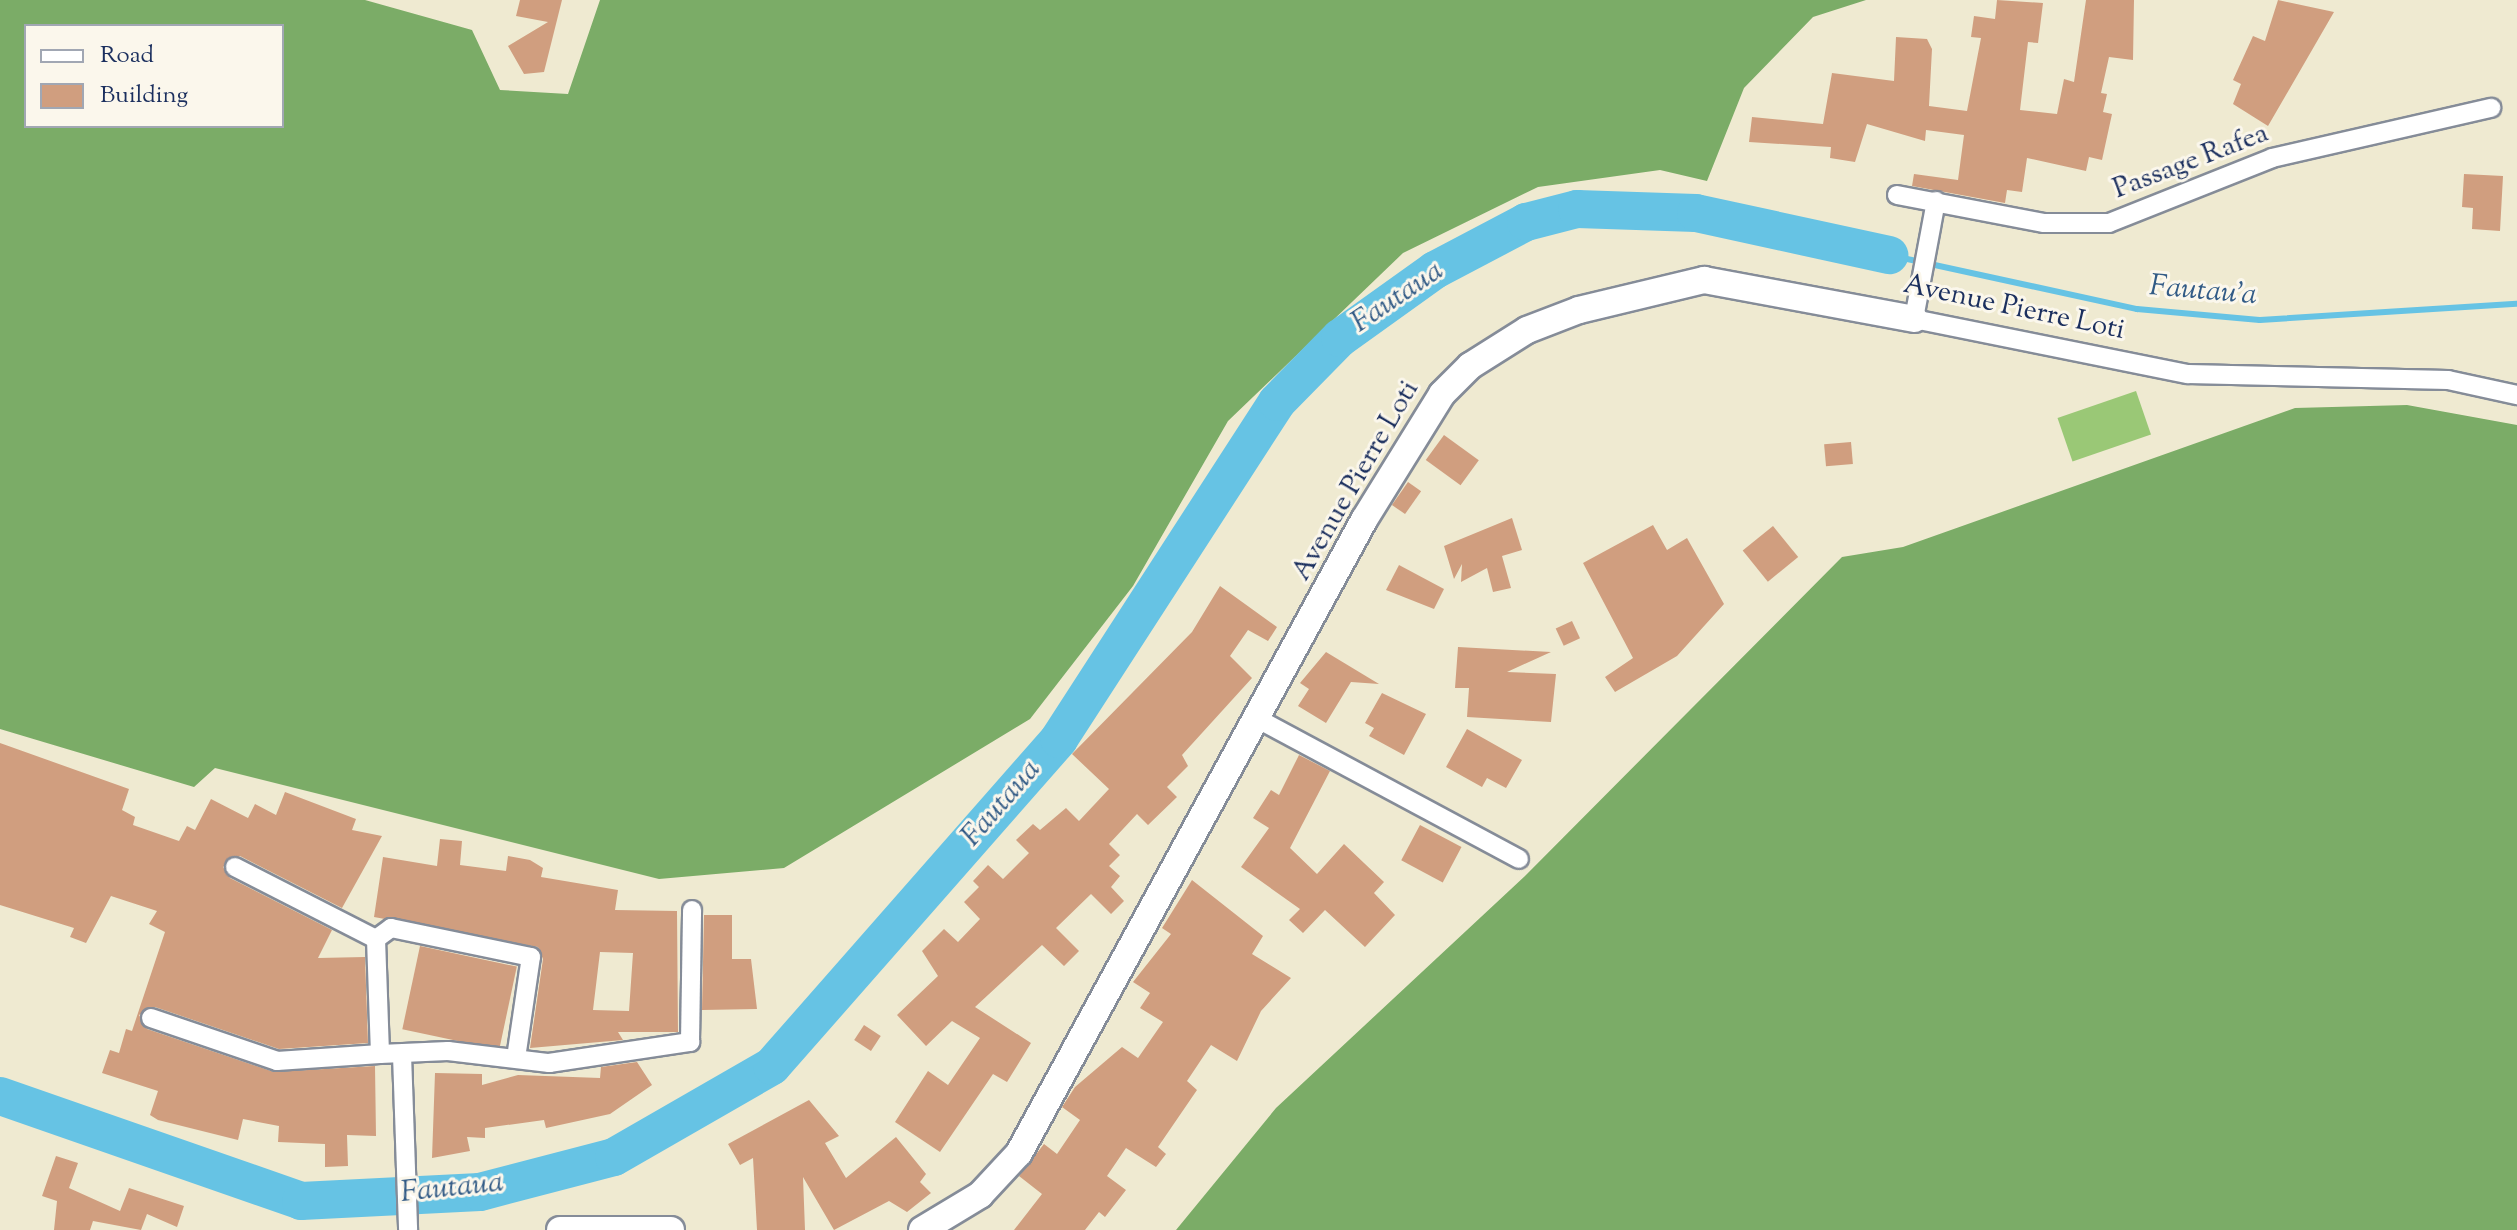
<!DOCTYPE html>
<html>
<head>
<meta charset="utf-8">
<style>
  body { margin:0 }
  #map { position:relative; width:2517px; height:1230px; overflow:hidden; background:#efead1; font-family:"Sorts Mill Goudy",serif }
  div>[style] { position:absolute }
  .green>* { inset:0; background:#9ac876; transform-origin:0 0 }
  .forest>* { inset:0; background:#7bac67 }
  .stream>* { height:6px; margin:-3px; padding:0 3px; transform-origin:3px; border-radius:3px; background:#66c3e4 }
  .river>* { height:38px; margin:-19px; padding:0 19px; transform-origin:19px; border-radius:19px; background:#66c3e4 }
  .building>* { inset:0; background:#d09e7f; transform-origin:0 0 }
  .roads { filter:drop-shadow(2px 0 #858c98) drop-shadow(-2px 0 #858c98) drop-shadow(0 2px #858c98) drop-shadow(0 -2px #858c98) }
  .street>* { height:18px; margin:-9px; padding:0 9px; transform-origin:9px; border-radius:9px; background:#fff }
  .secondary>* { height:26px; margin:-13px; padding:0 13px; transform-origin:13px; border-radius:13px; background:#fff }
  span { translate:-50% -50%; white-space:nowrap; text-align:center; line-height:1.15; -webkit-text-stroke:6px #fbf7ec; paint-order:stroke }
  .street-label { font-size:28px; color:#1b2f5e }
  .water-label { font-size:30px; color:#325b86; font-style:italic }
  .legend { position:absolute; left:24px; top:24px; width:260px; height:104px; box-sizing:border-box; background:#fbf7ec; border:2px solid #a1a7b3; margin:0; padding:10px 14px; list-style:none; font-size:24px; color:#1b2f5e }
  .legend li { display:flex; align-items:center; gap:16px; height:40px }
  .legend b { width:40px; border:2px solid #a1a7b3 }
</style>
</head>
<body>
<div id="map">
  <div class="green">
    <div style="left:2136px;top:391px;width:46px;height:83px;rotate:71deg"></div>
  </div>
  <div class="forest">
    <div style="clip-path:polygon(evenodd,0 0,365px 0,472px 30px,500px 90px,568px 94px,600px 0,1866px 0,1813px 17px,1744px 88px,1707px 181px,1660px 170px,1538px 187px,1403px 253px,1228px 421px,1133px 586px,1030px 719px,784px 868px,659px 879px,215px 768px,194px 787px,0 729px,0 0,282px 26px,282px 126px,26px 126px,26px 26px,282px 26px)"></div>
    <div style="clip-path:polygon(2407px 405px,2517px 425px,2517px 1230px,1176px 1230px,1276px 1108px,1525px 876px,1842px 557px,1903px 547px,2295px 408px)"></div>
  </div>
  <div class="stream">
    <div style="left:1889px;top:255px;width:254px;rotate:12.3deg"></div>
    <div style="left:2137px;top:309px;width:123px;rotate:5.1deg"></div>
    <div style="left:2260px;top:320px;width:257px;rotate:-3.6deg"></div>
  </div>
  <div class="river">
    <div style="left:0;top:1096px;width:319px;rotate:19.2deg"></div>
    <div style="left:301px;top:1201px;width:179px;rotate:-2.9deg"></div>
    <div style="left:480px;top:1192px;width:138px;rotate:-14.6deg"></div>
    <div style="left:614px;top:1157px;width:182px;rotate:-29.9deg"></div>
    <div style="left:772px;top:1066px;width:435px;rotate:-48.7deg"></div>
    <div style="left:1059px;top:739px;width:401px;rotate:-57.1deg"></div>
    <div style="left:1277px;top:402px;width:90px;rotate:-45.5deg"></div>
    <div style="left:1340px;top:338px;width:117px;rotate:-35.6deg"></div>
    <div style="left:1435px;top:270px;width:103px;rotate:-27.8deg"></div>
    <div style="left:1526px;top:222px;width:53px;rotate:-14.3deg"></div>
    <div style="left:1577px;top:209px;width:119px;rotate:1.9deg"></div>
    <div style="left:1696px;top:213px;width:198px;rotate:12.3deg"></div>
  </div>
  <div class="building">
    <div style="clip-path:polygon(520px 0,562px 0,544px 72px,524px 74px,508px 46px,548px 22px,516px 16px)"></div>
    <div style="clip-path:polygon(1997px 0,2043px 3px,2038px 43px,2028px 42px,2020px 110px,2057px 114px,2064px 79px,2074px 82px,2086px 0,2134px 0,2133px 60px,2109px 57px,2101px 93px,2107px 94px,2103px 112px,2112px 114px,2102px 160px,2089px 157px,2086px 171px,2027px 158px,2022px 192px,2007px 190px,2005px 203px,1912px 186px,1914px 174px,1958px 180px,1964px 135px,1926px 130px,1925px 141px,1867px 124px,1855px 162px,1830px 158px,1831px 147px,1749px 142px,1752px 117px,1823px 124px,1832px 73px,1894px 81px,1896px 37px,1927px 39px,1932px 49px,1929px 106px,1967px 111px,1981px 38px,1971px 37px,1974px 16px,1995px 19px)"></div>
    <div style="clip-path:polygon(2278px 0,2334px 12px,2268px 126px,2233px 104px,2241px 84px,2233px 80px,2253px 36px,2265px 41px)"></div>
    <div style="clip-path:polygon(2464px 174px,2503px 176px,2500px 231px,2472px 229px,2473px 208px,2462px 207px)"></div>
    <div style="left:1444px;top:435px;width:43px;height:31px;rotate:36deg"></div>
    <div style="left:1851px;top:442px;width:22px;height:27px;rotate:85deg"></div>
    <div style="left:1408px;top:482px;width:16px;height:28px;rotate:35deg"></div>
    <div style="clip-path:polygon(1512px 518px,1522px 550px,1502px 556px,1511px 588px,1493px 592px,1487px 568px,1461px 582px,1462px 564px,1454px 579px,1444px 546px)"></div>
    <div style="clip-path:polygon(1653px 525px,1667px 550px,1687px 538px,1724px 604px,1677px 656px,1615px 692px,1605px 677px,1633px 658px,1583px 563px)"></div>
    <div style="left:1773px;top:526px;width:40px;height:39px;rotate:51deg"></div>
    <div style="clip-path:polygon(1399px 565px,1444px 589px,1434px 609px,1386px 590px)"></div>
    <div style="clip-path:polygon(1220px 586px,1277px 627px,1268px 641px,1248px 630px,1230px 656px,1252px 678px,1182px 755px,1188px 766px,1167px 787px,1177px 797px,1148px 825px,1137px 814px,1109px 844px,1120px 855px,1109px 866px,1120px 876px,1111px 887px,1124px 901px,1111px 914px,1091px 894px,1056px 928px,1079px 951px,1064px 966px,1042px 945px,975px 1007px,1031px 1043px,1007px 1082px,993px 1074px,940px 1152px,895px 1122px,928px 1071px,948px 1085px,980px 1038px,952px 1021px,926px 1046px,897px 1015px,938px 976px,922px 951px,944px 929px,958px 942px,980px 919px,964px 902px,979px 887px,973px 881px,988px 865px,1003px 879px,1029px 853px,1016px 840px,1033px 824px,1040px 830px,1066px 808px,1079px 821px,1109px 789px,1072px 754px,1192px 632px)"></div>
    <div style="left:1572px;top:621px;width:19px;height:18px;rotate:65deg"></div>
    <div style="clip-path:polygon(1458px 647px,1551px 652px,1507px 672px,1556px 674px,1551px 722px,1467px 717px,1469px 688px,1455px 688px)"></div>
    <div style="clip-path:polygon(1326px 652px,1379px 684px,1351px 682px,1326px 723px,1298px 706px,1309px 689px,1300px 683px)"></div>
    <div style="clip-path:polygon(1382px 693px,1426px 714px,1404px 755px,1369px 736px,1374px 728px,1365px 723px)"></div>
    <div style="clip-path:polygon(1467px 729px,1522px 760px,1506px 788px,1487px 778px,1482px 787px,1446px 767px)"></div>
    <div style="clip-path:polygon(0 743px,129px 789px,122px 810px,135px 817px,133px 825px,179px 841px,187px 826px,195px 830px,211px 799px,248px 818px,255px 804px,276px 815px,285px 792px,356px 819px,352px 830px,382px 836px,342px 908px,240px 856px,223px 867px,230px 878px,332px 930px,318px 958px,365px 957px,368px 1043px,279px 1049px,155px 1007px,139px 1015px,147px 1029px,274px 1072px,375px 1066px,376px 1136px,347px 1135px,348px 1166px,325px 1167px,325px 1144px,278px 1142px,279px 1126px,243px 1119px,238px 1140px,158px 1120px,150px 1115px,158px 1091px,102px 1073px,110px 1050px,119px 1053px,126px 1029px,132px 1031px,165px 932px,149px 924px,157px 911px,111px 896px,86px 943px,70px 937px,74px 928px,0 905px)"></div>
    <div style="clip-path:polygon(1299px 755px,1330px 771px,1290px 848px,1317px 874px,1344px 844px,1384px 882px,1374px 893px,1395px 915px,1365px 947px,1325px 910px,1303px 933px,1289px 920px,1300px 909px,1241px 867px,1269px 828px,1253px 818px,1271px 790px,1279px 795px)"></div>
    <div style="left:1420px;top:825px;width:47px;height:40px;rotate:28deg"></div>
    <div style="clip-path:polygon(evenodd,440px 839px,462px 841px,460px 865px,506px 871px,508px 856px,530px 860px,543px 868px,541px 877px,618px 890px,615px 910px,677px 911px,678px 1032px,618px 1032px,623px 1040px,530px 1048px,543px 959px,538px 947px,374px 917px,383px 857px,437px 866px,440px 839px,600px 952px,633px 953px,629px 1011px,593px 1010px,600px 952px)"></div>
    <div style="clip-path:polygon(1192px 880px,1263px 936px,1252px 954px,1291px 978px,1261px 1011px,1237px 1061px,1211px 1045px,1187px 1081px,1197px 1090px,1158px 1147px,1166px 1154px,1156px 1167px,1126px 1148px,1107px 1176px,1126px 1190px,1105px 1217px,1099px 1212px,1085px 1230px,1014px 1230px,1042px 1194px,1019px 1176px,1044px 1144px,1057px 1154px,1080px 1120px,1062px 1107px,1075px 1087px,1122px 1047px,1138px 1058px,1163px 1022px,1140px 1008px,1150px 993px,1133px 982px,1171px 934px,1162px 928px)"></div>
    <div style="clip-path:polygon(704px 915px,732px 915px,732px 959px,751px 959px,757px 1009px,702px 1010px)"></div>
    <div style="left:420px;top:946px;width:99px;height:85px;rotate:12deg"></div>
    <div style="left:864px;top:1025px;width:20px;height:18px;rotate:33deg"></div>
    <div style="clip-path:polygon(637px 1062px,652px 1085px,610px 1114px,546px 1128px,544px 1120px,485px 1128px,485px 1138px,467px 1137px,470px 1151px,432px 1158px,435px 1073px,482px 1074px,482px 1085px,518px 1075px,600px 1078px,601px 1067px)"></div>
    <div style="clip-path:polygon(809px 1100px,839px 1136px,825px 1143px,846px 1178px,896px 1137px,926px 1174px,920px 1182px,931px 1193px,907px 1212px,889px 1201px,834px 1230px,803px 1177px,805px 1230px,757px 1230px,753px 1158px,740px 1165px,728px 1144px)"></div>
    <div style="clip-path:polygon(56px 1156px,78px 1163px,69px 1188px,120px 1211px,129px 1188px,184px 1206px,177px 1227px,147px 1214px,141px 1230px,93px 1221px,90px 1230px,54px 1230px,57px 1201px,42px 1196px)"></div>
  </div>
  <div class="roads">
    <div class="street">
      <div style="left:1897px;top:195px;width:150px;rotate:10.8deg"></div>
      <div style="left:2044px;top:223px;width:65px"></div>
      <div style="left:2109px;top:223px;width:175px;rotate:-21.7deg"></div>
      <div style="left:2272px;top:158px;width:225px;rotate:-12.9deg"></div>
      <div style="left:1936px;top:201px;width:120px;rotate:100.6deg"></div>
      <div style="left:1914px;top:319px;width:279px;rotate:11.4deg"></div>
      <div style="left:2188px;top:374px;width:260px;rotate:1.3deg"></div>
      <div style="left:2448px;top:380px;width:71px;rotate:12.3deg"></div>
      <div style="left:1258px;top:719px;width:296px;rotate:28.2deg"></div>
      <div style="left:235px;top:867px;width:158px;rotate:27.1deg"></div>
      <div style="left:151px;top:1018px;width:133px;rotate:18.8deg"></div>
      <div style="left:277px;top:1061px;width:103px;rotate:-3.9deg"></div>
      <div style="left:402px;top:1055px;width:175px;rotate:88deg"></div>
      <div style="left:516px;top:1058px;width:102px;rotate:-81.6deg"></div>
      <div style="left:531px;top:957px;width:143px;rotate:-168.3deg"></div>
      <div style="left:391px;top:928px;width:19px;rotate:144deg"></div>
      <div style="left:376px;top:939px;width:115px;rotate:88deg"></div>
      <div style="left:380px;top:1054px;width:68px;rotate:-2.5deg"></div>
      <div style="left:448px;top:1051px;width:102px;rotate:6.8deg"></div>
      <div style="left:549px;top:1063px;width:143px;rotate:-8.5deg"></div>
      <div style="left:690px;top:1042px;width:132px;rotate:-89.1deg"></div>
    </div>
    <div class="secondary">
      <div style="left:560px;top:1230px;width:111px"></div>
      <div style="left:922px;top:1230px;width:68px;rotate:-31.1deg"></div>
      <div style="left:980px;top:1195px;width:57px;rotate:-47.1deg"></div>
      <div style="left:1019px;top:1153px;width:721px;rotate:-61.41deg"></div>
      <div style="left:1364px;top:520px;width:148px;rotate:-58.2deg"></div>
      <div style="left:1442px;top:394px;width:40px;rotate:-45deg"></div>
      <div style="left:1470px;top:366px;width:67px;rotate:-32.3deg"></div>
      <div style="left:1527px;top:330px;width:56px;rotate:-21deg"></div>
      <div style="left:1579px;top:310px;width:129px;rotate:-13.5deg"></div>
      <div style="left:1704px;top:280px;width:214px;rotate:10.5deg"></div>
    </div>
  </div>
  <div class="street-label">
    <span style="left:2191px;top:162px;rotate:-21deg">Passage Rafea</span>
    <span style="left:2014px;top:308px;rotate:12deg">Avenue Pierre Loti</span>
    <span style="left:1356px;top:481px;rotate:-60deg">Avenue Pierre Loti</span>
  </div>
  <div class="water-label">
    <span style="left:2203px;top:292px;rotate:5deg">Fautau’a</span>
    <span style="left:1398px;top:298px;rotate:-34deg">Fautaua</span>
    <span style="left:1002px;top:804px;rotate:-49deg">Fautaua</span>
    <span style="left:452px;top:1189px;rotate:-6deg">Fautaua</span>
  </div>
  <ul class="legend">
  <li><b style="height:10px;background:#fff"></b>Road</li>
  <li><b style="height:22px;background:#d09e7f"></b>Building</li>
  </ul>
</div>
</body>
</html>
